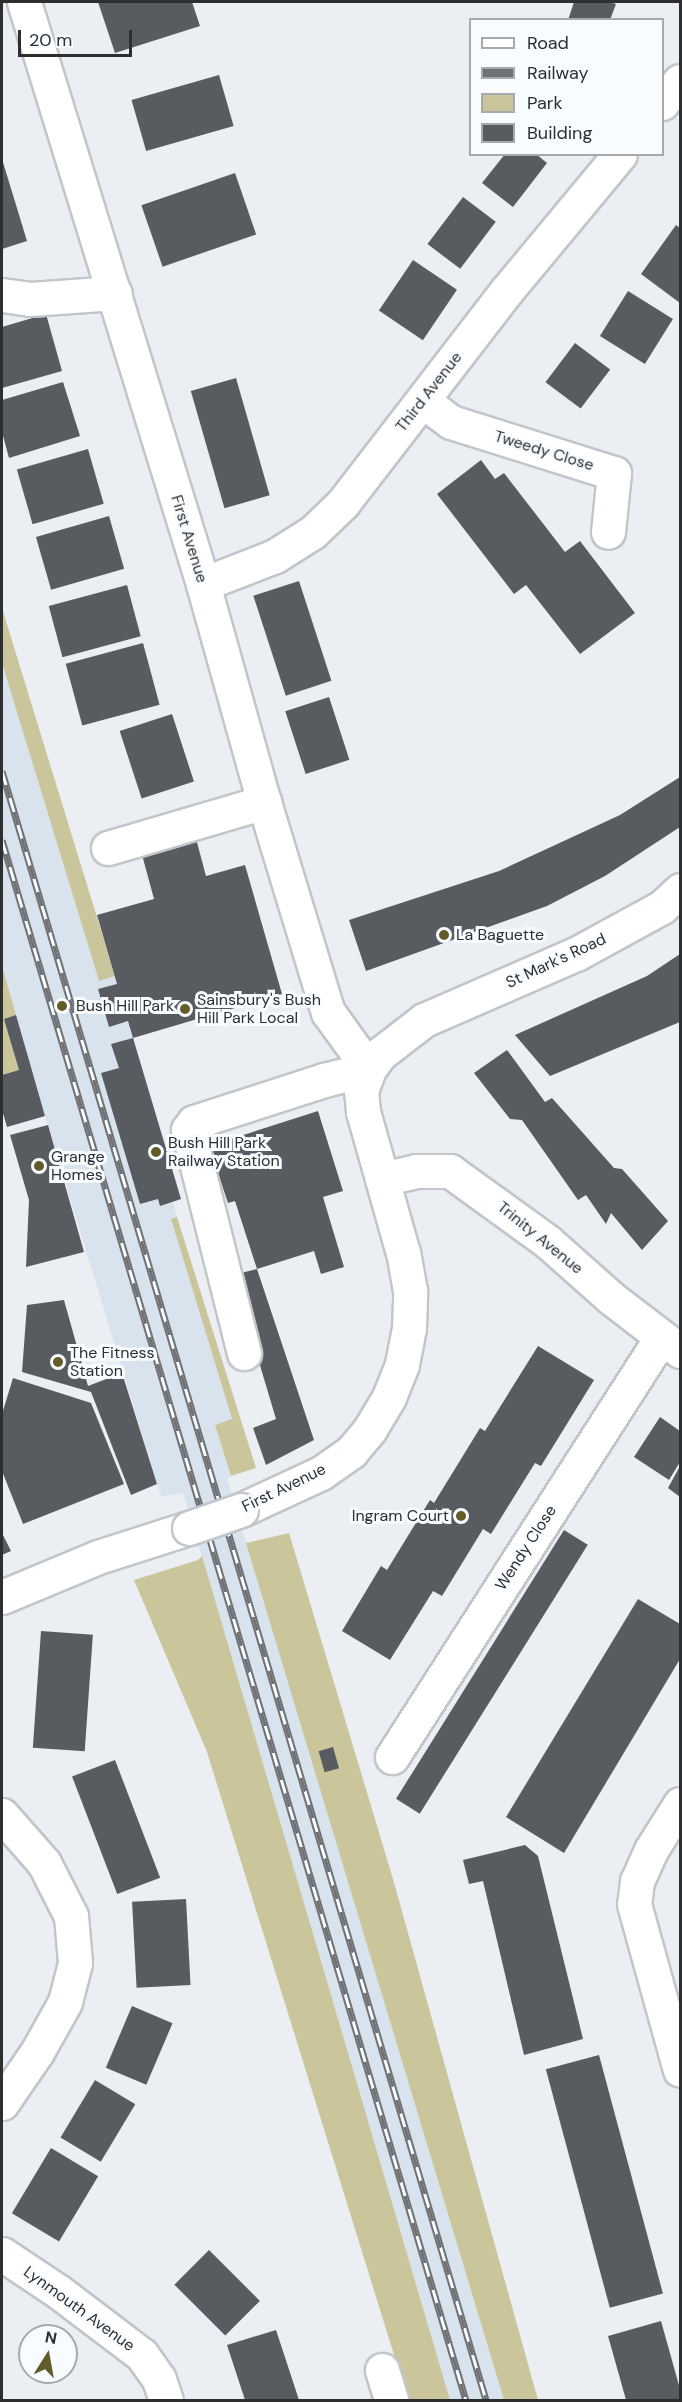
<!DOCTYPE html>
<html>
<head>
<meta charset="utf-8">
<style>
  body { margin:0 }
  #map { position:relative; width:682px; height:2402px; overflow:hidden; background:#ebeff4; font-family:"DM Sans",sans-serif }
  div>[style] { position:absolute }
  .built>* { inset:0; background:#d9e3ed }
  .green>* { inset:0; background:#cac59a }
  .building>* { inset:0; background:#585c60; transform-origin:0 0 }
  .roads { filter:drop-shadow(2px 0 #c1c6ca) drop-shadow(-2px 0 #c1c6ca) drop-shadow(0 2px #c1c6ca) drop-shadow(0 -2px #c1c6ca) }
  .minor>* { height:33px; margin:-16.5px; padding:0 16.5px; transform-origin:16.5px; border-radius:16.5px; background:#fff }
  .rail>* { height:7px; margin-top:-3.5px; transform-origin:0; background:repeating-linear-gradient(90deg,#f9fcff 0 14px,#6f7174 0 28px); box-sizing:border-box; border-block:2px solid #6f7174 }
  .bridges { filter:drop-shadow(2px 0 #c1c6ca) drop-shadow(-2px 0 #c1c6ca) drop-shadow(0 2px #c1c6ca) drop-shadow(0 -2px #c1c6ca) }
  .minor-bridge>* { height:33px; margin:-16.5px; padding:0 16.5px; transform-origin:16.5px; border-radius:16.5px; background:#fff }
  .dots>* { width:16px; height:16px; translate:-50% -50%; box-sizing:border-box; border:3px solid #f9fcff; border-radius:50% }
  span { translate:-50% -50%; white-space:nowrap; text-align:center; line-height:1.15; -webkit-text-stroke:6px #f9fcff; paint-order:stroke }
  .street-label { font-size:16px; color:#2c2e30 }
  .poi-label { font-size:16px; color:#2c2e30 }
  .left { translate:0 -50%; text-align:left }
  .right { translate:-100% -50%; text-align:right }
  .frame { position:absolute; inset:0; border:3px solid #2c2e30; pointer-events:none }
  .legend { position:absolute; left:469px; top:18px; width:195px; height:138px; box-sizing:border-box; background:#f9fcff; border:2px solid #a7aaac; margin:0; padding:8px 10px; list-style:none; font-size:18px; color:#2c2e30 }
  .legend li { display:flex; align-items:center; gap:12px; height:30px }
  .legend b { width:30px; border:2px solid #a7aaac }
  .north { position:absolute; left:18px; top:2324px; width:60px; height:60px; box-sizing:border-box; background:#f9fcff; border:2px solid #a7aaac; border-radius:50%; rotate:11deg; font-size:16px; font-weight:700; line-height:24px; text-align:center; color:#2c2e30 }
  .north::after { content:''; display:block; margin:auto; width:21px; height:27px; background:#635c28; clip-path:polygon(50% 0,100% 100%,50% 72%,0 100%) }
  .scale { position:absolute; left:18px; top:30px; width:114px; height:27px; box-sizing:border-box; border:3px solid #2c2e30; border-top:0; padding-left:8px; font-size:18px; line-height:21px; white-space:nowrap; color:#2c2e30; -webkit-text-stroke:4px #f9fcff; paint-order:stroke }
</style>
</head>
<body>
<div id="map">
  <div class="built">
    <div style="clip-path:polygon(2px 663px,99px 981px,115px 976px,181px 1199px,173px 1202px,177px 1217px,171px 1219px,232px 1420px,215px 1425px,231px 1476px,227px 1479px,504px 2400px,450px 2400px,183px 1493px,161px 1497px,45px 1116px,7px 1127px,2px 1110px,2px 1075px,19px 1070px,4px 1019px,16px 1015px,2px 966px)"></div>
  </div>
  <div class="green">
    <div style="clip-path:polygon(2px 608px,115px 976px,99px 981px,2px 663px)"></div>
    <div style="clip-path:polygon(2px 966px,16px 1015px,5px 1019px,19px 1070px,2px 1075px)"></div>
    <div style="clip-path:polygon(177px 1217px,256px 1468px,231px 1476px,215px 1425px,232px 1419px,171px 1219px)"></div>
    <div style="clip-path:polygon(289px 1533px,393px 1879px,538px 2400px,504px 2400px,246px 1543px)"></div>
    <div style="clip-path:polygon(202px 1556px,450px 2400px,408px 2400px,207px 1752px,134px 1580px,198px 1560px)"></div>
  </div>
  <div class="building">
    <div style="clip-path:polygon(98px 2px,192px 2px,200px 26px,115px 53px)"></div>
    <div style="clip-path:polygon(574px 2px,609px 2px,616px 4px,610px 20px,568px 20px)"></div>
    <div style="left:219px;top:75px;width:53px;height:91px;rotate:74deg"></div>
    <div style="clip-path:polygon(505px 154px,536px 154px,547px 163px,513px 207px,482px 183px)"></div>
    <div style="clip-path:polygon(2px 159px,27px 241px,2px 249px)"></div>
    <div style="left:235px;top:173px;width:65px;height:99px;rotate:71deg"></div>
    <div style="left:463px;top:197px;width:41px;height:59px;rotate:37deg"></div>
    <div style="clip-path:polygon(676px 225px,680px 228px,680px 303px,641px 274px)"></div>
    <div style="left:413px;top:260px;width:53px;height:61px;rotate:34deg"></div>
    <div style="left:628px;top:291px;width:53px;height:53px;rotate:32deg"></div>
    <div style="clip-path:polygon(46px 314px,62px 371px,2px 388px,2px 327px)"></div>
    <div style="left:575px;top:343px;width:44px;height:49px;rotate:37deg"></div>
    <div style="left:236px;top:378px;width:122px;height:47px;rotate:74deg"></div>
    <div style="clip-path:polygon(63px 382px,80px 436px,9px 458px,2px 432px,2px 400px)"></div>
    <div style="left:88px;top:449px;width:57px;height:74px;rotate:74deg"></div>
    <div style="clip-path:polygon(481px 460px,495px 479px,504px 473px,565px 552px,580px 541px,635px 613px,580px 654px,526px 585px,514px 594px,437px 494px)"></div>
    <div style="left:109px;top:516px;width:55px;height:76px;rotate:74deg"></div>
    <div style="left:299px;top:581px;width:105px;height:48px;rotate:72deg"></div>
    <div style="left:127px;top:585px;width:53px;height:81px;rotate:75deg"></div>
    <div style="left:143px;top:643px;width:64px;height:80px;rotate:75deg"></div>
    <div style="left:329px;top:697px;width:66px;height:46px;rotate:72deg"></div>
    <div style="left:172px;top:714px;width:71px;height:55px;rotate:72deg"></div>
    <div style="clip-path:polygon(680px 777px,680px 827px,605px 876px,547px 906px,366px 971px,349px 920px,499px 871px,620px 815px)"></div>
    <div style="clip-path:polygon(195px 835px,206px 876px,245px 865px,282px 994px,133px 1038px,128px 1021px,109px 1027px,98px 989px,117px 984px,97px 915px,154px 899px,141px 851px)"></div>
    <div style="clip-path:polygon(680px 954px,680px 1022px,550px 1076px,515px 1035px,647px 976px)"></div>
    <div style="clip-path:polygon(16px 1015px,45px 1116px,7px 1127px,2px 1110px,2px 1075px,19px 1070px,4px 1019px)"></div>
    <div style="clip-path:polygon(133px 1038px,181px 1199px,160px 1206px,158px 1199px,140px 1204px,101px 1073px,119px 1068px,111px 1044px)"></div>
    <div style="clip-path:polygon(507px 1050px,545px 1102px,552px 1098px,614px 1168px,622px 1169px,668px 1221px,642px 1250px,611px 1213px,606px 1224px,586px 1195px,578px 1200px,522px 1120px,510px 1119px,474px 1073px)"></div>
    <div style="clip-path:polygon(318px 1111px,343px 1191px,323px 1197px,344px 1267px,321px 1274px,314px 1251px,257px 1269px,235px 1201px,228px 1203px,209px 1146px)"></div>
    <div style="clip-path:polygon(48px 1125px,84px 1252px,26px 1267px,29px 1200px,10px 1135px)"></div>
    <div style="clip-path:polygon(257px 1269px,314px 1440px,266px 1465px,253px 1428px,276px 1419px,233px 1275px)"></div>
    <div style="clip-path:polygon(64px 1300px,88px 1386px,122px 1373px,157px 1484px,131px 1495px,91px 1392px,22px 1372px,27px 1305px)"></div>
    <div style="clip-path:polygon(538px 1346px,594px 1380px,541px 1466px,535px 1463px,491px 1534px,483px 1529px,442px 1596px,433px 1591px,390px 1660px,342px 1631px,381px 1566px,387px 1570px,430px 1500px,434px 1503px,480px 1428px,485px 1431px)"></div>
    <div style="clip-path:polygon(13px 1378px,91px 1403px,124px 1484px,23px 1524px,2px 1471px,2px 1414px)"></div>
    <div style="clip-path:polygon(660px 1417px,680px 1431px,680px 1462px,669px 1480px,634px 1457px)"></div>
    <div style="clip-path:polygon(680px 1466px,680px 1497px,668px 1488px)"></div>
    <div style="left:564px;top:1530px;width:28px;height:317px;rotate:32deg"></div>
    <div style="clip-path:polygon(2px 1533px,11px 1551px,2px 1555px)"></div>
    <div style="clip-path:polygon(638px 1599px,680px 1624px,680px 1659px,564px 1853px,506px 1817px)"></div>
    <div style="left:41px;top:1631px;width:52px;height:117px;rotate:4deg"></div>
    <div style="left:333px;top:1747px;width:22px;height:15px;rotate:74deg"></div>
    <div style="left:115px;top:1760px;width:126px;height:46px;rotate:69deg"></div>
    <div style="clip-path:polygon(525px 1845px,538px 1856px,583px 2039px,524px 2055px,483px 1881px,469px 1884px,463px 1860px)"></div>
    <div style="left:186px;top:1899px;width:86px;height:54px;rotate:87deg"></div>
    <div style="left:132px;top:2006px;width:44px;height:67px;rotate:23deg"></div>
    <div style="left:599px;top:2055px;width:247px;height:55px;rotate:75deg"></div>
    <div style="left:95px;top:2080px;width:47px;height:67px;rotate:31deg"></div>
    <div style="left:51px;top:2148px;width:55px;height:76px;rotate:31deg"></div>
    <div style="left:209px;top:2250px;width:72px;height:49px;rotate:45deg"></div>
    <div style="clip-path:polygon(661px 2321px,680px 2389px,680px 2400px,626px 2400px,608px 2336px)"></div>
    <div style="clip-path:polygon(276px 2330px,299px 2400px,245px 2400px,227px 2345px)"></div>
  </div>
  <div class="roads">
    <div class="minor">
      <div style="left:24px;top:2px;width:609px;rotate:72.9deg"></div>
      <div style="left:203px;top:584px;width:226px;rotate:74.4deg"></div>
      <div style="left:264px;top:802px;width:220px;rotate:73.1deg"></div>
      <div style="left:328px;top:1012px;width:70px;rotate:54.3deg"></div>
      <div style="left:369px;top:1069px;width:46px;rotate:166.3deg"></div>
      <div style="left:324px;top:1080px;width:137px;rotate:162.1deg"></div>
      <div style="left:194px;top:1122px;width:10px;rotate:127deg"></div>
      <div style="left:188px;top:1130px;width:230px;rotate:75.9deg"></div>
      <div style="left:662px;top:103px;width:28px;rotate:-51deg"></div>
      <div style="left:2px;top:295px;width:28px;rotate:8deg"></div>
      <div style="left:30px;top:299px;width:85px;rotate:-4deg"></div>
      <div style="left:423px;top:401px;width:35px;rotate:37deg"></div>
      <div style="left:451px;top:422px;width:171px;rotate:17.4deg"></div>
      <div style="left:614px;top:473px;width:59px;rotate:95.8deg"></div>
      <div style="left:203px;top:584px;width:77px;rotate:-21.3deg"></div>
      <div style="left:275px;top:556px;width:45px;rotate:-32.3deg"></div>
      <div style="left:313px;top:532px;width:42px;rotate:-44deg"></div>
      <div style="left:343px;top:503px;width:270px;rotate:-52.4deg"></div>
      <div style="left:508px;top:289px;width:175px;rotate:-50.3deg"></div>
      <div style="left:108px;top:848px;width:163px;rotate:-16.4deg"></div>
      <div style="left:382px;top:1179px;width:35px;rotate:-13deg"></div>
      <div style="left:416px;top:1171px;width:34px"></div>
      <div style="left:450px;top:1171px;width:121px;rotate:35.9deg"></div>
      <div style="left:548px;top:1242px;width:84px;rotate:41.6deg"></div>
      <div style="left:611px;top:1298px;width:87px;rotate:37.5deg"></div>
      <div style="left:241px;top:1510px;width:88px;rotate:-24.8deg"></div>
      <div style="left:321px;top:1473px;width:37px;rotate:-35deg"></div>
      <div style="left:351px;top:1452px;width:30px;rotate:-50deg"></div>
      <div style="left:370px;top:1429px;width:37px;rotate:-59deg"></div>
      <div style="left:389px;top:1397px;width:35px;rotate:-68deg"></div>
      <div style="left:402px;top:1364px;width:37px;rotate:-79deg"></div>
      <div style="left:409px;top:1328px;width:37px;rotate:-88deg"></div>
      <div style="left:410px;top:1291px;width:39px;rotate:-100deg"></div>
      <div style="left:403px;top:1253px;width:147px;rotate:-105.8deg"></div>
      <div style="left:363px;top:1112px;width:21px;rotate:-95deg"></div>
      <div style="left:361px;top:1091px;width:23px;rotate:-70deg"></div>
      <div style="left:369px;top:1069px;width:19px;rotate:-54deg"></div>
      <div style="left:380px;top:1054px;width:56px;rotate:-37.7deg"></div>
      <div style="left:424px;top:1020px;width:166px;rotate:-23.5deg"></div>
      <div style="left:576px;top:954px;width:98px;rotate:-28.7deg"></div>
      <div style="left:662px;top:907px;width:25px;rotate:-43deg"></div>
      <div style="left:2px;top:1597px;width:104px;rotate:-22.6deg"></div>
      <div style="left:98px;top:1557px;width:96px;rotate:-17.7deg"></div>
      <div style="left:392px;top:1757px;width:498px;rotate:-57.3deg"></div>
      <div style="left:680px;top:1804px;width:54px;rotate:122.2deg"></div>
      <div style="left:651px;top:1850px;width:34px;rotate:114deg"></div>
      <div style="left:637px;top:1881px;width:23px;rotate:97deg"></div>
      <div style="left:634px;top:1904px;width:172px;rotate:74.5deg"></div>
      <div style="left:2px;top:1815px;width:64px;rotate:48.8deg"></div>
      <div style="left:44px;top:1863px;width:59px;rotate:63deg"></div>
      <div style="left:71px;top:1916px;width:47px;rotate:85.1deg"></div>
      <div style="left:75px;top:1963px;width:40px;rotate:104.4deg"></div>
      <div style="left:65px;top:2002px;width:57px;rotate:119.2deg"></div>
      <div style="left:37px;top:2052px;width:62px;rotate:124.5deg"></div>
      <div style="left:2px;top:2254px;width:69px;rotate:33.7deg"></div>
      <div style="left:59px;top:2292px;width:104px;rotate:37.2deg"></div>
      <div style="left:142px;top:2355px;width:29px;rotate:55deg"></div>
      <div style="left:159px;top:2379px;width:22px;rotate:72deg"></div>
      <div style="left:382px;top:2370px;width:31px;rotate:73deg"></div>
    </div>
  </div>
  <div class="rail">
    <div style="left:2px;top:771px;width:1699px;rotate:73.45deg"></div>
    <div style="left:2px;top:840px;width:1628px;rotate:73.44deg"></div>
  </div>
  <div class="bridges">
    <div class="minor-bridge">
      <div style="left:189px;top:1528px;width:55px;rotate:-19.1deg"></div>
    </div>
  </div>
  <div class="dots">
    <div style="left:444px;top:935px;background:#635c28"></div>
    <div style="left:62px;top:1006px;background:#635c28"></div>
    <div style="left:185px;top:1009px;background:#635c28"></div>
    <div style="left:156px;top:1152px;background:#635c28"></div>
    <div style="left:39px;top:1166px;background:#635c28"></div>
    <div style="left:58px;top:1362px;background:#635c28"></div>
    <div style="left:461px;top:1516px;background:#635c28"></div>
  </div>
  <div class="street-label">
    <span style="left:429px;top:392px;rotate:-52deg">Third Avenue</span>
    <span style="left:544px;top:451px;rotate:17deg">Tweedy Close</span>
    <span style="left:189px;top:539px;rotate:73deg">First Avenue</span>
    <span style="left:556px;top:961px;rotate:-25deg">St Mark's Road</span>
    <span style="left:540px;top:1238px;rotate:39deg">Trinity Avenue</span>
    <span style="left:284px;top:1488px;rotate:-26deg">First Avenue</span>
    <span style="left:526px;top:1548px;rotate:-57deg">Wendy Close</span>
    <span style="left:79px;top:2309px;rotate:36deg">Lynmouth Avenue</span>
  </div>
  <div class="poi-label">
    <span class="left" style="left:456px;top:935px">La Baguette</span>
    <span class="left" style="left:197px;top:1009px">Sainsbury's Bush<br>Hill Park Local</span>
    <span class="left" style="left:76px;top:1006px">Bush Hill Park</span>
    <span class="left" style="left:168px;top:1152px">Bush Hill Park<br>Railway Station</span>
    <span class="left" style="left:51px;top:1166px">Grange<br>Homes</span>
    <span class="left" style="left:70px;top:1362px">The Fitness<br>Station</span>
    <span class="right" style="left:449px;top:1516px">Ingram Court</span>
  </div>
  <div class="frame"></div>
  <ul class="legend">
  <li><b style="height:8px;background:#fff"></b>Road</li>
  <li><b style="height:8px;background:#6f7174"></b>Railway</li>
  <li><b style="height:16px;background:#cac59a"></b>Park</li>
  <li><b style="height:16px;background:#585c60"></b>Building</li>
  </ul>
  <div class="north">N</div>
  <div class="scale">20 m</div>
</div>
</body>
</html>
